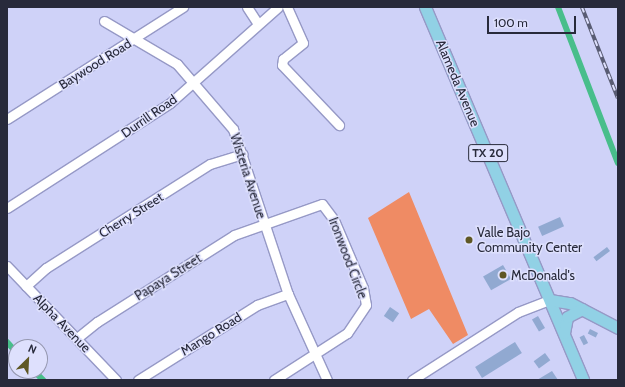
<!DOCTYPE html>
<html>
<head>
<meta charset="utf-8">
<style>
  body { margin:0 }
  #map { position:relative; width:625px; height:387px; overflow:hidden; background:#cfd2f8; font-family:Cabin,sans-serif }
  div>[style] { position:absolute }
  .green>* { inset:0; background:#ef8b64 }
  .canal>* { height:6px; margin:-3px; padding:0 3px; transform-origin:3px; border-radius:3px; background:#48be8b }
  .building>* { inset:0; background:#91a9d1; transform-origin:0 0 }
  .roads { filter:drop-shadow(1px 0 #9699c6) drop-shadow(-1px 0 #9699c6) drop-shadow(0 1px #9699c6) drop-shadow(0 -1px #9699c6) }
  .minor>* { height:9px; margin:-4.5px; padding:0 4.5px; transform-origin:4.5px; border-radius:4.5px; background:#fff }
  .major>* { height:11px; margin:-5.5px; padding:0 5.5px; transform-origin:5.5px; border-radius:5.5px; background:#91d1e5 }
  .rail>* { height:3.5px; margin-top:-1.75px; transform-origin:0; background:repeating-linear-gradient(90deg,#dee0fd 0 6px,#595c73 0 12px); box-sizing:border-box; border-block:1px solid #595c73 }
  .dots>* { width:11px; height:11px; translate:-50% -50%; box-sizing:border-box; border:2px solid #dee0fd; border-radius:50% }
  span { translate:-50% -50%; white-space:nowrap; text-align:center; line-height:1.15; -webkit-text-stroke:3px #dee0fd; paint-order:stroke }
  .shield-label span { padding:1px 3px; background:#dee0fd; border:1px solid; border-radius:3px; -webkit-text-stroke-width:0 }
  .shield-label { font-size:12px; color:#282a3b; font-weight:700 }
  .street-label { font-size:13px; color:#282a3b }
  .poi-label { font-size:13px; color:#282a3b }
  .left { translate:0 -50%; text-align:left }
  .frame { position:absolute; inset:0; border:8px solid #282a3b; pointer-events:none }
  .north { position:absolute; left:8px; top:339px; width:40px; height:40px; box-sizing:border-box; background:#dee0fd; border:1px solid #9597af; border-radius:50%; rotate:24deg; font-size:11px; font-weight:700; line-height:16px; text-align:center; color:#282a3b }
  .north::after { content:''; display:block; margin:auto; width:14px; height:18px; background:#5f5724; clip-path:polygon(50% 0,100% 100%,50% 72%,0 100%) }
  .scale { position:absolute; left:487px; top:16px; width:89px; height:18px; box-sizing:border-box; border:2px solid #282a3b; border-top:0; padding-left:5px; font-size:12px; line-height:14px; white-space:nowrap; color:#282a3b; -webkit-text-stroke:3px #dee0fd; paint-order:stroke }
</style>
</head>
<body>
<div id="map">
  <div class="green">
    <div style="clip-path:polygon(409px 192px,468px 335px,453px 344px,429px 309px,411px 319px,368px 218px)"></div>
  </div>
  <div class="canal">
    <div style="left:558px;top:7px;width:167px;rotate:69deg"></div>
    <div style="left:7px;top:342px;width:13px;rotate:48deg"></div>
    <div style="left:34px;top:371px;width:13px;rotate:45deg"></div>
  </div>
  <div class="building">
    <div style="left:560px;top:217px;width:10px;height:24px;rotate:66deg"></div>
    <div style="left:607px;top:247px;width:5px;height:17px;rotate:53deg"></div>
    <div style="left:503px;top:265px;width:16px;height:23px;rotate:60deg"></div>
    <div style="left:390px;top:307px;width:11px;height:11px;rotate:34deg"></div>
    <div style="left:538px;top:316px;width:14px;height:7px;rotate:60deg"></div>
    <div style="left:590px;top:329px;width:9px;height:5px;rotate:27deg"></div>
    <div style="left:584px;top:335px;width:9px;height:5px;rotate:63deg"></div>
    <div style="left:515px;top:342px;width:13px;height:47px;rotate:58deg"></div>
    <div style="left:545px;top:353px;width:9px;height:14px;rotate:54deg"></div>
    <div style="clip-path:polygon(552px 371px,558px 380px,537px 380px)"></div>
  </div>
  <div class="roads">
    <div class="minor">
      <div style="left:247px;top:7px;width:20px;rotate:57deg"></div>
      <div style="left:287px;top:7px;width:39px;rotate:66deg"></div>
      <div style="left:303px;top:43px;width:26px;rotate:141deg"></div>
      <div style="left:283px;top:59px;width:6px;rotate:99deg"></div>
      <div style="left:282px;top:65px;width:83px;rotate:46.5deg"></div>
      <div style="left:104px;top:21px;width:85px;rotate:30.5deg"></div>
      <div style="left:177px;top:64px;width:86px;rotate:49.3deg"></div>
      <div style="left:233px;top:129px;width:174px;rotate:71.6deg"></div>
      <div style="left:288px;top:294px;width:94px;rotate:65.6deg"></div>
      <div style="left:7px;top:119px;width:209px;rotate:-32.5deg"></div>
      <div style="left:7px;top:208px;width:194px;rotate:-32.8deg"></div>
      <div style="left:170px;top:103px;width:144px;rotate:-41.6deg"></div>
      <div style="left:7px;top:266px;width:158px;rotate:46.3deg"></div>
      <div style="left:26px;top:286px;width:27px;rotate:-42deg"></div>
      <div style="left:46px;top:268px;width:194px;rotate:-32.4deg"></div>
      <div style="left:210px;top:164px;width:34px;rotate:-17deg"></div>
      <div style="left:77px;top:338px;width:26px;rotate:-39deg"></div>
      <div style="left:97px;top:322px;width:162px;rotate:-32.4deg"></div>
      <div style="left:234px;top:235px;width:93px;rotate:-19.4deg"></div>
      <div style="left:322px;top:204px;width:20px;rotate:53deg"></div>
      <div style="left:334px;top:220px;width:74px;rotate:66.9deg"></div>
      <div style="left:363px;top:288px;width:17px;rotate:80deg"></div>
      <div style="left:366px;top:305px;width:34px;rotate:124deg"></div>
      <div style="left:347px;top:333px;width:87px;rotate:147.2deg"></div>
      <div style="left:138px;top:380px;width:141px;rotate:-32.2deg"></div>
      <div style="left:257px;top:305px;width:33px;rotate:-20deg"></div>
      <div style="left:412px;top:380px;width:126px;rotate:-32.7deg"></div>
      <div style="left:518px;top:312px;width:34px;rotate:-21deg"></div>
    </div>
    <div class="major">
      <div style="left:425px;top:7px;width:405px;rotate:67deg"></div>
      <div style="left:550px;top:300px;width:20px;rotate:9deg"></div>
      <div style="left:570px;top:303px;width:54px;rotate:27.5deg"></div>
      <div style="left:564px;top:333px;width:16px;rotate:-79deg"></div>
      <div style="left:567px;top:317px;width:17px;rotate:-28deg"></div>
    </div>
  </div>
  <div class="rail">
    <div style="left:582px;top:7px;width:98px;rotate:68.4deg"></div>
  </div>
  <div class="dots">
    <div style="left:469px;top:240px;background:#5f5724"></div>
    <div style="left:503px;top:275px;background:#5f5724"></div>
  </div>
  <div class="shield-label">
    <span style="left:488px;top:153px">TX 20</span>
  </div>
  <div class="street-label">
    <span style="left:95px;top:64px;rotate:-32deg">Baywood Road</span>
    <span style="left:458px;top:83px;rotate:67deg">Alameda Avenue</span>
    <span style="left:149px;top:116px;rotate:-35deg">Durrill Road</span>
    <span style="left:248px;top:176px;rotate:72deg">Wisteria Avenue</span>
    <span style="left:131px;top:215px;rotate:-32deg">Cherry Street</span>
    <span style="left:348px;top:258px;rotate:69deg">Ironwood Circle</span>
    <span style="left:168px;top:277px;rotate:-32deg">Papaya Street</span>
    <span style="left:62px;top:323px;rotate:46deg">Alpha Avenue</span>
    <span style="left:211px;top:334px;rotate:-32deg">Mango Road</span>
  </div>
  <div class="poi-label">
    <span class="left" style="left:477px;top:240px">Valle Bajo<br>Community Center</span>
    <span class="left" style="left:511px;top:275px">McDonald's</span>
  </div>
  <div class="frame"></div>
  <div class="north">N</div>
  <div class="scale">100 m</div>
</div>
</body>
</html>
